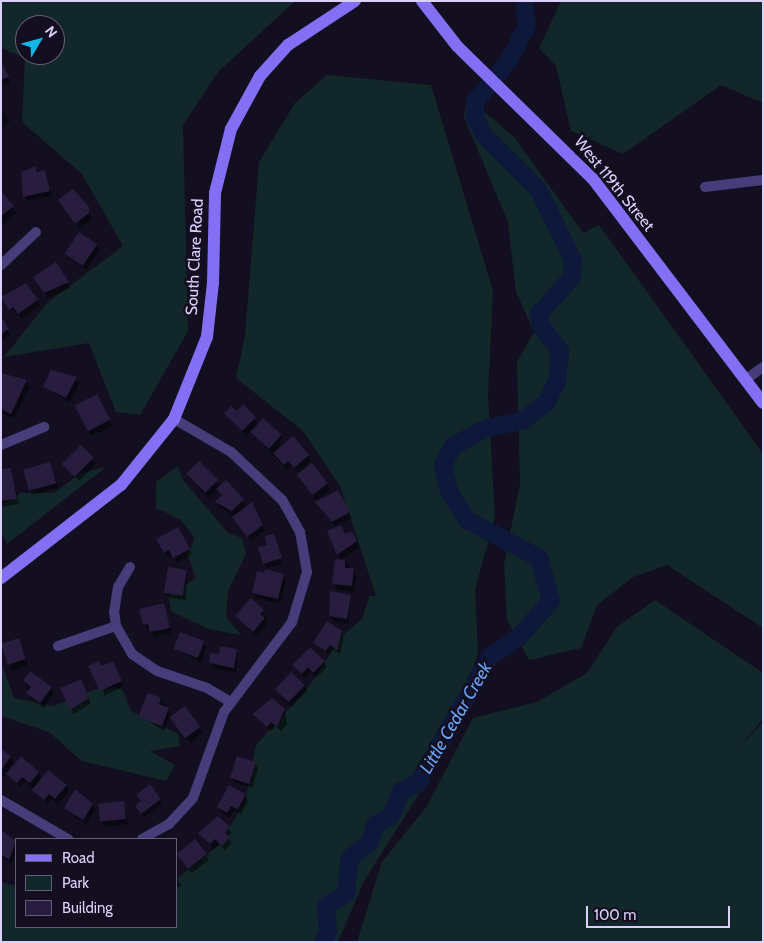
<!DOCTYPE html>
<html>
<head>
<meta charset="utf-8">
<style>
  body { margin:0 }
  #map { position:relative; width:764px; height:943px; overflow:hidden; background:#140f20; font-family:Cabin,sans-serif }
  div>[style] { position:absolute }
  .green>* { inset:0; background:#122729 }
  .shadow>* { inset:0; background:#0007; transform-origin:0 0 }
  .river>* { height:18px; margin:-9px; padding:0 9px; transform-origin:9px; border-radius:9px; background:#0d183b }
  .building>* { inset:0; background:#281c3f; transform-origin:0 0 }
  .street>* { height:10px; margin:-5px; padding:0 5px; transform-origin:5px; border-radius:5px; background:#473d7b }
  .secondary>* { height:12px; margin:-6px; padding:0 6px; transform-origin:6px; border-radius:6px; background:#836ff4 }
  span { translate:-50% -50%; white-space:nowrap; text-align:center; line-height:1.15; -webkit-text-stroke:5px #140f20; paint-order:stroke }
  .street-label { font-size:16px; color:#dbd1fb }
  .water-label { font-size:18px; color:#67a1f3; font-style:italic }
  .frame { position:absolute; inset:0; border:2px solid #dbd1fb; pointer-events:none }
  .legend { position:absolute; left:15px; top:838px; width:162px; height:90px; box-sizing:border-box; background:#140f20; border:1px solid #645d78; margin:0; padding:6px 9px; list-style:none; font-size:15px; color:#dbd1fb }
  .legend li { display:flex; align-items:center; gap:10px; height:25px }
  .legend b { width:25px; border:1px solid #645d78 }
  .north { position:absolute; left:15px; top:15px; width:50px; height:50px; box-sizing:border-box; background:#140f20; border:1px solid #645d78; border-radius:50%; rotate:53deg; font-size:14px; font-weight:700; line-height:20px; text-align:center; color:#dbd1fb }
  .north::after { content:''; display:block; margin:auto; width:18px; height:22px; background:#12b7e7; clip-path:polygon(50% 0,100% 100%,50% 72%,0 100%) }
  .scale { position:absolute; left:586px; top:906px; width:144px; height:22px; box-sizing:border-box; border:2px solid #dbd1fb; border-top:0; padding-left:6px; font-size:15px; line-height:18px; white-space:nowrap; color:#dbd1fb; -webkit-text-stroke:4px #140f20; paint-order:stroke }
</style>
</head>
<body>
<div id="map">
  <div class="green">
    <div style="clip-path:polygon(evenodd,1px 1px,295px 1px,218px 72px,183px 125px,188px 331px,140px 415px,116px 412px,89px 343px,4px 357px,47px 303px,123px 246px,82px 174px,22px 122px,25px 58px,1px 48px,1px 1px,25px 25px,55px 25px,55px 55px,25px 55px,25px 25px)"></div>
    <div style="clip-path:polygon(561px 1px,763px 1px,763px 103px,721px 85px,623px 154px,571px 131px,556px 66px,539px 48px)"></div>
    <div style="clip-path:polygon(327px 75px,431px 85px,493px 291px,488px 395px,495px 517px,475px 589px,478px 653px,447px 749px,363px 883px,338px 942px,1px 942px,1px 882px,16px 886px,16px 927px,176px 927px,176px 879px,218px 846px,245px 802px,256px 745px,308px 688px,342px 636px,363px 618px,369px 596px,376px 596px,340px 486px,303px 431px,236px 378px,245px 336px,259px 162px,295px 103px)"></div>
    <div style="clip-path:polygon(467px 97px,515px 138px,583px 233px,599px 225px,763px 454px,763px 628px,667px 565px,633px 577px,597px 605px,581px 648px,529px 660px,507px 620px,504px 564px,520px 484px,517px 362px,534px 332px,516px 292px,508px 222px,464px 117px)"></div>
    <div style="clip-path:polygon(178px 466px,183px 480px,228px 533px,242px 538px,246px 554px,228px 591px,226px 617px,241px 635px,208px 629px,172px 612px,168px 596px,196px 578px,187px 554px,195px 538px,181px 520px,156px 508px,156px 482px)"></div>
    <div style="clip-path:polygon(106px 467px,7px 544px,1px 531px,1px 505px,21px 493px,54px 493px,81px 473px)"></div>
    <div style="clip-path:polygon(655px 600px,763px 673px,763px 719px,738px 749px,763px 722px,763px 942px,357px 942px,382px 862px,427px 806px,473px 718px,537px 702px,587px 673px,617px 627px)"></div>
    <div style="clip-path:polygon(1px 662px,14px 698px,53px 706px,99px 688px,122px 689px,131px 711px,178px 734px,180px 746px,150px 751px,175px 765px,166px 781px,82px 761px,49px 732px,1px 716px)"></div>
  </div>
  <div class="shadow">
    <div style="clip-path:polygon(1px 62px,10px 82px,1px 87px)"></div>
    <div style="clip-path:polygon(1px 110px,10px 121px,1px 130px)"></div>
    <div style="clip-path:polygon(35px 168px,39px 173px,45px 172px,52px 196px,27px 201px,24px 196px)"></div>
    <div style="clip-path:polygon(1px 193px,16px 213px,1px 227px)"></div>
    <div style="clip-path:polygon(63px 206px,88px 207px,92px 219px,79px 228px)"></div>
    <div style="clip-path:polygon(96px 244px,99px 250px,87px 270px,67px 254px)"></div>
    <div style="clip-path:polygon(56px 264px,70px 288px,48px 298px,35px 278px)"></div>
    <div style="clip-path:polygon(26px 285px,40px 306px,22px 319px,1px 298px)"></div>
    <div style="clip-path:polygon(1px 318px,11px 335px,1px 341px)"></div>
    <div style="clip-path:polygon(20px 378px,30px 387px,14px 418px,2px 413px,1px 404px)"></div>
    <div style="clip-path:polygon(76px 378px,79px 384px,70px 403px,45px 387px)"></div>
    <div style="clip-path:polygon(100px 401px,112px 426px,91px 436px,76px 406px)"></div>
    <div style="clip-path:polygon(243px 406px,259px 425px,263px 420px,281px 436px,280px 448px,308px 456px,311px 461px,298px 472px,292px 466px,287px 470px,251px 431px,246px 436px,225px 413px,237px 413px)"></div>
    <div style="clip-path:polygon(93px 458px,96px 464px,79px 481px,64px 464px)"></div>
    <div style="clip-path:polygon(50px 463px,58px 488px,33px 495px,30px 489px)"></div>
    <div style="clip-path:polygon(199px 463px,220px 487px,226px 482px,247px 507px,252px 503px,265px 530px,251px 541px,235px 516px,220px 507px,217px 502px,222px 496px,218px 489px,209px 498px,191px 480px,188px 474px)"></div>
    <div style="clip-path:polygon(11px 469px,19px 504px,1px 507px,1px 471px)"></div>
    <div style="clip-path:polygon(301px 480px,327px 484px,330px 490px,316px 500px)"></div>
    <div style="clip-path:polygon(337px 491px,352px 518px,335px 526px,320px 507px)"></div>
    <div style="clip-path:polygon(177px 528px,192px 554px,178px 563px,173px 555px,168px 558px,157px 539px)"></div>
    <div style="clip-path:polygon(328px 532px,355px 538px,359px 547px,341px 560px)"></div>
    <div style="clip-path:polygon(274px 535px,282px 564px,267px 568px,264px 563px)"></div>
    <div style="clip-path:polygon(345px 561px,356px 575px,355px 591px,337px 590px,334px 584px)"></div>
    <div style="clip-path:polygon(187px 571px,186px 600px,169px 598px,166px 593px)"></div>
    <div style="clip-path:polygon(283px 575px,286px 580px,280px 604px,256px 598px,253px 593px)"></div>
    <div style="clip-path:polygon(350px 596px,349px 624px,333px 621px,330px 616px)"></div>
    <div style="clip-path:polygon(251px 600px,266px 616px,267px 625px,256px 636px,236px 616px)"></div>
    <div style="clip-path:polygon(163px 605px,172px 633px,155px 637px,144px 625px)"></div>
    <div style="clip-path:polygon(341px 632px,344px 637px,340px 654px,333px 649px,329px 655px,315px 643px)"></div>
    <div style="left:18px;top:639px;width:28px;height:17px;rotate:69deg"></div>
    <div style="clip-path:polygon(203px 642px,206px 647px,201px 663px,176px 649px)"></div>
    <div style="clip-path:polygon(237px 650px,237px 673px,213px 668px,210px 663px)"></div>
    <div style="clip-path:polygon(324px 661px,327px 667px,317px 677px,311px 672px,305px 678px,294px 665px)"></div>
    <div style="clip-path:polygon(101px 668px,115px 668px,124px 686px,104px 696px)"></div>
    <div style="clip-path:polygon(24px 681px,51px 688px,54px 693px,44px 708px,31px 698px)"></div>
    <div style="clip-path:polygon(83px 686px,91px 703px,74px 714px,71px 709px)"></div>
    <div style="clip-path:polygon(304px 686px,307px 691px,291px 707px,275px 690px)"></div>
    <div style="clip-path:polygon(161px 699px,171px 714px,164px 731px,140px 716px)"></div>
    <div style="clip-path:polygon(185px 707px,202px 733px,191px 743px,172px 719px)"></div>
    <div style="clip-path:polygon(284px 709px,287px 724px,281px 731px,275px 726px,271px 731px,254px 715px)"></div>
    <div style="clip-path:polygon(1px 750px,14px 762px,4px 776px,1px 775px)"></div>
    <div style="clip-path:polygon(255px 763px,258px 768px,252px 788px,235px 783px,232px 778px)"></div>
    <div style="clip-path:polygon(38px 773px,42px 779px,66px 786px,69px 791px,58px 804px,52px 799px,48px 804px,26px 781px,21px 787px,8px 774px)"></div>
    <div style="clip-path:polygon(150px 786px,162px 803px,144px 817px,138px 809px)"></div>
    <div style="clip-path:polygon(245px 795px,248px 801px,241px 814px,234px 810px,230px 818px,222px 813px,219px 807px)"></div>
    <div style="clip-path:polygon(123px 802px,128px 824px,105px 827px,102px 822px)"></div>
    <div style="clip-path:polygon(92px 804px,95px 810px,86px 825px,65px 808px)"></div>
    <div style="clip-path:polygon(218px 817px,232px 833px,228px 837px,232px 843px,225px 850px,219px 844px,214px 849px,200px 833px)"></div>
    <div style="clip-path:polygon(1px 831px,16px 843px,12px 864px,1px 856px)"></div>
    <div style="left:194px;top:840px;width:25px;height:22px;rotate:53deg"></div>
    <div style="clip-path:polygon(176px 876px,181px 886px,176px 888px)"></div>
  </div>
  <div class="river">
    <div style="left:323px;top:942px;width:12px;rotate:-66deg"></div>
    <div style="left:328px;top:931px;width:25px;rotate:-95deg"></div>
    <div style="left:326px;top:906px;width:23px;rotate:-31deg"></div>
    <div style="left:346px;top:894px;width:36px;rotate:-84deg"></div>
    <div style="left:350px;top:858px;width:26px;rotate:-39deg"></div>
    <div style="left:370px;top:842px;width:18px;rotate:-74deg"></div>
    <div style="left:375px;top:825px;width:18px;rotate:-29deg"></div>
    <div style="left:391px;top:816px;width:27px;rotate:-68deg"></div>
    <div style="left:401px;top:791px;width:19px;rotate:-25deg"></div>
    <div style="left:418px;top:783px;width:145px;rotate:-60.3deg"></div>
    <div style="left:490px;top:657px;width:32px;rotate:-34deg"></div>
    <div style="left:517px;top:639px;width:51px;rotate:-48.2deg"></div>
    <div style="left:551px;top:601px;width:45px;rotate:-105.6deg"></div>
    <div style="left:539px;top:558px;width:81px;rotate:-152.2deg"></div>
    <div style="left:467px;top:520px;width:34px;rotate:-122deg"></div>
    <div style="left:449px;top:491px;width:27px;rotate:-103deg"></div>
    <div style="left:443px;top:465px;width:21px;rotate:-62deg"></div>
    <div style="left:453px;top:446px;width:38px;rotate:-28deg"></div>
    <div style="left:487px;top:428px;width:38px;rotate:-12deg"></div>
    <div style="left:524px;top:420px;width:29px;rotate:-38deg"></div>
    <div style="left:547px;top:402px;width:23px;rotate:-65deg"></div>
    <div style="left:557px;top:381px;width:30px;rotate:-84deg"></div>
    <div style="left:560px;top:351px;width:31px;rotate:-127deg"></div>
    <div style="left:541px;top:326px;width:12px;rotate:-99deg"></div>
    <div style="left:539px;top:314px;width:50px;rotate:-48.3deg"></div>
    <div style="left:572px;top:277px;width:17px;rotate:-87deg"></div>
    <div style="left:573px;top:260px;width:79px;rotate:-116.2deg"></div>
    <div style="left:538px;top:189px;width:76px;rotate:-135deg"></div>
    <div style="left:484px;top:135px;width:20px;rotate:-117deg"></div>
    <div style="left:475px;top:117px;width:15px;rotate:-90deg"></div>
    <div style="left:475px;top:102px;width:55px;rotate:-50.9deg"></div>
    <div style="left:510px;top:59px;width:37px;rotate:-63deg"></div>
    <div style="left:527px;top:26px;width:25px;rotate:-97deg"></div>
  </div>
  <div class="building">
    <div style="clip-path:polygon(1px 61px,9px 77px,1px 80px)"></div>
    <div style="clip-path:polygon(36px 166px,37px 172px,45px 170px,50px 191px,23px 197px,21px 172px)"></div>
    <div style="clip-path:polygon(73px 189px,89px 207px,89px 213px,75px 224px,58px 200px)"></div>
    <div style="clip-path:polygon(1px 191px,14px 206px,1px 216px)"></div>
    <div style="left:79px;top:232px;width:22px;height:26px;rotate:34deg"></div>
    <div style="clip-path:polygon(56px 262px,69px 282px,44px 293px,33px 277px)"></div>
    <div style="clip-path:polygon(26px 283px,38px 300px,18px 314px,13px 307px,9px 310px,1px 297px)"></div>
    <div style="clip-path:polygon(1px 316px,9px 329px,1px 334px)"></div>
    <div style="clip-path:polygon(51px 370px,77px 377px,66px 398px,43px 387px)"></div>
    <div style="clip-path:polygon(1px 373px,27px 380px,11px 414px,1px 409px)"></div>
    <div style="left:97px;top:394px;width:29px;height:25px;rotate:63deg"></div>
    <div style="clip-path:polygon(243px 404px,256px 417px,242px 431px,224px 413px,231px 406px,237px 411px)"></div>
    <div style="left:263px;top:418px;width:25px;height:19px;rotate:42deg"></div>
    <div style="clip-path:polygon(293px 436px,309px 455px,294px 468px,288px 461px,284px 465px,273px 453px)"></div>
    <div style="left:81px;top:445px;width:18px;height:27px;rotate:45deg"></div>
    <div style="left:199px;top:461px;width:27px;height:18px;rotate:45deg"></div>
    <div style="left:50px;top:462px;width:22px;height:28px;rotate:74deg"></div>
    <div style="left:312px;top:463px;width:26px;height:19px;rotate:53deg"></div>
    <div style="clip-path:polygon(11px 468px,17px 499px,1px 501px,1px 469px)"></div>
    <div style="clip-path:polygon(226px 480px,244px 499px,232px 511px,215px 502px,222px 495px,216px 489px)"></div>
    <div style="clip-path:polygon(338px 490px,350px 512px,332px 522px,315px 502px)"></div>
    <div style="clip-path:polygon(252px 502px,263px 525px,247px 537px,232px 517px)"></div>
    <div style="clip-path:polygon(341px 525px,345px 534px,352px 531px,357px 541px,337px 555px,327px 531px)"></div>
    <div style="clip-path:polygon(178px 527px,190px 549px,173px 558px,169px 550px,164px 553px,156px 539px)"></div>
    <div style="clip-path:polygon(274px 534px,282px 558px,263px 564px,258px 547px,267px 545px,265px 536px)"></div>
    <div style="clip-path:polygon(335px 559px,345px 560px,345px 568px,354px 568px,352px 586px,332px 584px)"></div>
    <div style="left:168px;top:567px;width:19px;height:26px;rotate:9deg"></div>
    <div style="clip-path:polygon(265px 569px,284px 574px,278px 599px,252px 593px,257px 571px,264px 573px)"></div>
    <div style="clip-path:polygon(330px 591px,351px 595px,347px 619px,329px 616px)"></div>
    <div style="clip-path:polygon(251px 598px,264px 610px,260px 614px,265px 618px,253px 632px,235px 616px)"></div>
    <div style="clip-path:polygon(164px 603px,170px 628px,150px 632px,148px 624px,143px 625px,139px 609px)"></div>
    <div style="clip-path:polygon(327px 621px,342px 631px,337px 650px,330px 645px,326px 651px,313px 643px)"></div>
    <div style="left:180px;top:632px;width:26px;height:18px;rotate:21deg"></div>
    <div style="left:19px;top:638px;width:22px;height:19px;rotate:72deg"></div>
    <div style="clip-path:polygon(220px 646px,237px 649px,234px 668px,209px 663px,210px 653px,219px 654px)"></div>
    <div style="clip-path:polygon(310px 647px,325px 661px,313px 673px,308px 667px,302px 674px,292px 665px)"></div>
    <div style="clip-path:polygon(99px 661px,101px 666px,113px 661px,122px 681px,100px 691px,88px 666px)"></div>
    <div style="clip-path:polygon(30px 671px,52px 687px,40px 703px,26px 693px,31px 687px,23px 681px)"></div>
    <div style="left:291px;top:672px;width:19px;height:24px;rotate:43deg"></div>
    <div style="clip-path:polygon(81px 679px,89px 698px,70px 710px,60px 688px)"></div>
    <div style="clip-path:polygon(148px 693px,161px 698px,159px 704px,169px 708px,162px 726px,138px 717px)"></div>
    <div style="clip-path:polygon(272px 698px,285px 709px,277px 727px,271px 722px,267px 727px,252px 714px)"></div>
    <div style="left:185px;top:706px;width:26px;height:19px;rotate:54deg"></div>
    <div style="clip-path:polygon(1px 749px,11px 756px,1px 771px)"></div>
    <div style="clip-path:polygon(21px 756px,39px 772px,30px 783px,22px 777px,17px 783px,6px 774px)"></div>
    <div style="left:237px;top:756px;width:20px;height:23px;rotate:18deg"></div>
    <div style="clip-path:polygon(48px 770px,67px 785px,55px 799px,49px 794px,44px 800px,32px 790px)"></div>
    <div style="clip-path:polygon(150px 784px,161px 799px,141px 814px,135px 806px,141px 801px,136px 795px)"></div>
    <div style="clip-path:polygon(229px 785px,246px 794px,238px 809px,231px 806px,227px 813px,217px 807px)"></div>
    <div style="clip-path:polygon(75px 789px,93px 804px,83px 820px,64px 808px)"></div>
    <div style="left:124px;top:801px;width:18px;height:26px;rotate:84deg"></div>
    <div style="clip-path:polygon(218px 816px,230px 827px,225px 833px,230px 837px,222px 846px,215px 839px,210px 844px,198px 833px)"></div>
    <div style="clip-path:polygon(1px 830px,16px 841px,9px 860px,1px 854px)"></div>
    <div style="left:195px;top:839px;width:19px;height:24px;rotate:51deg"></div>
  </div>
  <div class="street">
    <div style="left:705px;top:187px;width:58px;rotate:-6.9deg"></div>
    <div style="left:1px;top:265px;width:48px;rotate:-43.3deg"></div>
    <div style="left:745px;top:380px;width:22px;rotate:-36deg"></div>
    <div style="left:1px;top:445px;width:47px;rotate:-22.7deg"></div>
    <div style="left:130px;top:567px;width:23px;rotate:121deg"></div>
    <div style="left:118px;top:587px;width:24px;rotate:99deg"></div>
    <div style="left:114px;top:611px;width:15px;rotate:82deg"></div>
    <div style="left:116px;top:626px;width:32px;rotate:60deg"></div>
    <div style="left:132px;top:654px;width:30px;rotate:34deg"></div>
    <div style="left:157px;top:671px;width:53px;rotate:18.8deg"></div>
    <div style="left:207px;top:688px;width:27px;rotate:31deg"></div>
    <div style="left:58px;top:646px;width:61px;rotate:-19deg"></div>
    <div style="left:1px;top:800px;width:78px;rotate:30.2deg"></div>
    <div style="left:142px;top:839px;width:31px;rotate:-29deg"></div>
    <div style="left:169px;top:824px;width:35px;rotate:-47deg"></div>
    <div style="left:193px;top:798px;width:91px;rotate:-70.2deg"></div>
    <div style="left:224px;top:712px;width:113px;rotate:-52.9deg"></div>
    <div style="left:292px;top:622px;width:52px;rotate:-73.3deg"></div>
    <div style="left:307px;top:572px;width:41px;rotate:-99.9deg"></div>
    <div style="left:300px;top:532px;width:37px;rotate:-119deg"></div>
    <div style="left:282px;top:500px;width:70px;rotate:-136.7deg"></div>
    <div style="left:231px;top:452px;width:66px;rotate:-149.9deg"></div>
  </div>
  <div class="secondary">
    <div style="left:422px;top:1px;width:57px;rotate:52.1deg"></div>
    <div style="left:457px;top:46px;width:190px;rotate:44.4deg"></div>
    <div style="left:593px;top:179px;width:281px;rotate:52.8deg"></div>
    <div style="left:1px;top:578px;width:152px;rotate:-37.8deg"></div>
    <div style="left:121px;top:485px;width:85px;rotate:-51.2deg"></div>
    <div style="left:174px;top:419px;width:88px;rotate:-68.1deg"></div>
    <div style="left:207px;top:337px;width:54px;rotate:-83.7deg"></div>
    <div style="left:213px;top:283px;width:90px;rotate:-88.7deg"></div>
    <div style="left:215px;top:193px;width:66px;rotate:-76deg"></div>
    <div style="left:231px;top:129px;width:60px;rotate:-61.3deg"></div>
    <div style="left:260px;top:76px;width:42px;rotate:-47.9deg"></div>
    <div style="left:288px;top:45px;width:80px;rotate:-33.3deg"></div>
  </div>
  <div class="street-label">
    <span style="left:614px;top:184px;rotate:51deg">West 119th Street</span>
    <span style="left:195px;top:257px;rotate:-87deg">South Clare Road</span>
  </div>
  <div class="water-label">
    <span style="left:456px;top:718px;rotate:-60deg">Little Cedar Creek</span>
  </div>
  <div class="frame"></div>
  <ul class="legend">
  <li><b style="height:6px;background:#836ff4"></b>Road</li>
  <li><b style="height:14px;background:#122729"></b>Park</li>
  <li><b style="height:14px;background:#281c3f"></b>Building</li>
  </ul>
  <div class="north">N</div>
  <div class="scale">100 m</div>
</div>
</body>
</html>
